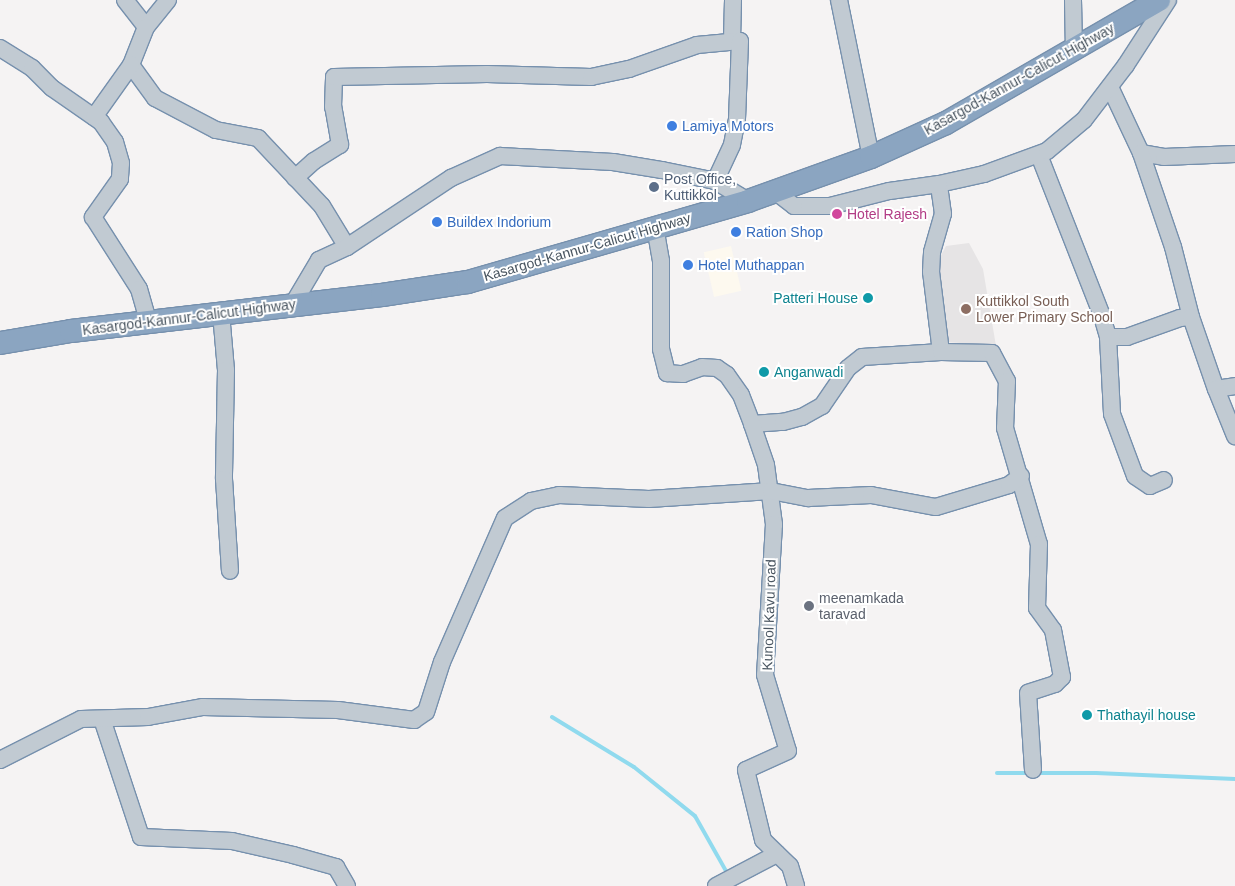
<!DOCTYPE html>
<html>
<head>
<meta charset="utf-8">
<style>
  body { margin:0 }
  #map { position:relative; width:1235px; height:886px; overflow:hidden; background:#f5f3f3; font-family:Helvetica,sans-serif }
  div>[style] { position:absolute }
  .commercial>* { inset:0; background:#fdf9ef; transform-origin:0 0 }
  .education>* { inset:0; background:#e6e4e5 }
  .stream>* { height:4px; margin:-2px; padding:0 2px; transform-origin:2px; border-radius:2px; background:#90daee }
  .roads { filter:drop-shadow(1px 0 #7690ad) drop-shadow(-1px 0 #7690ad) drop-shadow(0 1px #7690ad) drop-shadow(0 -1px #7690ad) }
  .minor>* { height:16px; margin:-8px; padding:0 8px; transform-origin:8px; border-radius:8px; background:#c1cad2 }
  .highway>* { height:22px; margin:-11px; padding:0 11px; transform-origin:11px; border-radius:11px; background:#8ba5c1 }
  .dots>* { width:14px; height:14px; translate:-50% -50%; box-sizing:border-box; border:2px solid #fff; border-radius:50% }
  span { translate:-50% -50%; white-space:nowrap; text-align:center; line-height:1.15; -webkit-text-stroke:4px #fff; paint-order:stroke }
  .street-label { font-size:14px; color:#4a5661 }
  .shop-label { font-size:14px; color:#366cbe }
  .left { translate:0 -50%; text-align:left }
  .service-label { font-size:14px; color:#4e5e75 }
  .hotel-label { font-size:14px; color:#b23c85 }
  .culture-label { font-size:14px; color:#0d838f }
  .right { translate:-100% -50%; text-align:right }
  .education-label { font-size:14px; color:#785e54 }
  .worship-label { font-size:14px; color:#5b616d }
</style>
</head>
<body>
<div id="map">
  <div class="commercial">
    <div style="left:731px;top:246px;width:46px;height:28px;rotate:77deg"></div>
  </div>
  <div class="education">
    <div style="clip-path:polygon(969px 243px,983px 269px,996px 346px,947px 342px,936px 276px,940px 257px,946px 246px)"></div>
  </div>
  <div class="stream">
    <div style="left:552px;top:717px;width:96px;rotate:31.4deg"></div>
    <div style="left:634px;top:767px;width:78px;rotate:38.8deg"></div>
    <div style="left:695px;top:816px;width:63px;rotate:60.6deg"></div>
    <div style="left:997px;top:773px;width:99px"></div>
    <div style="left:1096px;top:773px;width:139px;rotate:2.5deg"></div>
  </div>
  <div class="roads">
    <div class="minor">
      <div style="left:125px;top:0;width:34px;rotate:52deg"></div>
      <div style="left:168px;top:0;width:35px;rotate:129deg"></div>
      <div style="left:146px;top:27px;width:41px;rotate:111.5deg"></div>
      <div style="left:131px;top:65px;width:41px;rotate:54deg"></div>
      <div style="left:155px;top:98px;width:69px;rotate:27.7deg"></div>
      <div style="left:216px;top:130px;width:43px;rotate:10.8deg"></div>
      <div style="left:258px;top:138px;width:93px;rotate:46.7deg"></div>
      <div style="left:322px;top:206px;width:48px;rotate:58.6deg"></div>
      <div style="left:347px;top:247px;width:31px;rotate:155deg"></div>
      <div style="left:319px;top:260px;width:51px;rotate:120.6deg"></div>
      <div style="left:839px;top:0;width:160px;rotate:78.5deg"></div>
      <div style="left:1073px;top:0;width:50px;rotate:88.9deg"></div>
      <div style="left:732px;top:41px;width:41px;rotate:-88.6deg"></div>
      <div style="left:0;top:48px;width:38px;rotate:32deg"></div>
      <div style="left:32px;top:68px;width:28px;rotate:45deg"></div>
      <div style="left:52px;top:88px;width:60px;rotate:34.8deg"></div>
      <div style="left:101px;top:122px;width:24px;rotate:55deg"></div>
      <div style="left:115px;top:142px;width:22px;rotate:74deg"></div>
      <div style="left:121px;top:163px;width:16px;rotate:94deg"></div>
      <div style="left:120px;top:179px;width:47px;rotate:125.4deg"></div>
      <div style="left:93px;top:217px;width:85px;rotate:57.4deg"></div>
      <div style="left:139px;top:289px;width:35px;rotate:74deg"></div>
      <div style="left:1110px;top:87px;width:73px;rotate:64.8deg"></div>
      <div style="left:1141px;top:153px;width:23px;rotate:10deg"></div>
      <div style="left:1164px;top:157px;width:71px;rotate:-2.4deg"></div>
      <div style="left:94px;top:117px;width:64px;rotate:-54.6deg"></div>
      <div style="left:1141px;top:153px;width:99px;rotate:71.2deg"></div>
      <div style="left:1173px;top:247px;width:72px;rotate:75.6deg"></div>
      <div style="left:1039px;top:155px;width:173px;rotate:68.6deg"></div>
      <div style="left:1102px;top:316px;width:22px;rotate:74deg"></div>
      <div style="left:1108px;top:337px;width:77px;rotate:87deg"></div>
      <div style="left:1112px;top:414px;width:66px;rotate:69.6deg"></div>
      <div style="left:1135px;top:476px;width:18px;rotate:34deg"></div>
      <div style="left:1150px;top:486px;width:15px;rotate:-23deg"></div>
      <div style="left:295px;top:178px;width:25px;rotate:-42deg"></div>
      <div style="left:314px;top:161px;width:31px;rotate:-32deg"></div>
      <div style="left:340px;top:145px;width:39px;rotate:-100deg"></div>
      <div style="left:333px;top:107px;width:30px;rotate:-88deg"></div>
      <div style="left:334px;top:77px;width:153px;rotate:-1.1deg"></div>
      <div style="left:487px;top:74px;width:104px;rotate:1.7deg"></div>
      <div style="left:591px;top:77px;width:39px;rotate:-12deg"></div>
      <div style="left:629px;top:69px;width:72px;rotate:-19.4deg"></div>
      <div style="left:697px;top:45px;width:43px;rotate:-5.3deg"></div>
      <div style="left:740px;top:41px;width:78px;rotate:92.2deg"></div>
      <div style="left:737px;top:119px;width:26px;rotate:101deg"></div>
      <div style="left:732px;top:145px;width:40px;rotate:115deg"></div>
      <div style="left:939px;top:184px;width:46px;rotate:-12.5deg"></div>
      <div style="left:984px;top:174px;width:67px;rotate:-20.1deg"></div>
      <div style="left:1047px;top:151px;width:48px;rotate:-40deg"></div>
      <div style="left:1084px;top:120px;width:69px;rotate:-52.6deg"></div>
      <div style="left:1126px;top:65px;width:77px;rotate:-57.1deg"></div>
      <div style="left:655px;top:227px;width:35px;rotate:80deg"></div>
      <div style="left:661px;top:261px;width:88px;rotate:90deg"></div>
      <div style="left:661px;top:349px;width:25px;rotate:76deg"></div>
      <div style="left:667px;top:373px;width:16px;rotate:4deg"></div>
      <div style="left:683px;top:374px;width:20px;rotate:-20deg"></div>
      <div style="left:702px;top:367px;width:15px;rotate:4deg"></div>
      <div style="left:717px;top:368px;width:12px;rotate:35deg"></div>
      <div style="left:727px;top:375px;width:24px;rotate:55deg"></div>
      <div style="left:741px;top:395px;width:31px;rotate:69deg"></div>
      <div style="left:752px;top:424px;width:31px;rotate:-4deg"></div>
      <div style="left:783px;top:422px;width:20px;rotate:-15deg"></div>
      <div style="left:802px;top:417px;width:23px;rotate:-29deg"></div>
      <div style="left:822px;top:406px;width:46px;rotate:-55.6deg"></div>
      <div style="left:848px;top:368px;width:18px;rotate:-38deg"></div>
      <div style="left:862px;top:357px;width:79px;rotate:-3.6deg"></div>
      <div style="left:941px;top:352px;width:81px;rotate:-97.1deg"></div>
      <div style="left:931px;top:272px;width:20px;rotate:-87deg"></div>
      <div style="left:932px;top:252px;width:40px;rotate:-74deg"></div>
      <div style="left:943px;top:214px;width:30px;rotate:-98deg"></div>
      <div style="left:939px;top:184px;width:50px;rotate:172deg"></div>
      <div style="left:889px;top:191px;width:61px;rotate:165.7deg"></div>
      <div style="left:830px;top:206px;width:36px;rotate:180deg"></div>
      <div style="left:794px;top:206px;width:23px;rotate:-142deg"></div>
      <div style="left:347px;top:247px;width:125px;rotate:-33.6deg"></div>
      <div style="left:451px;top:178px;width:54px;rotate:-24.2deg"></div>
      <div style="left:500px;top:156px;width:113px;rotate:3deg"></div>
      <div style="left:613px;top:162px;width:50px;rotate:9.3deg"></div>
      <div style="left:662px;top:170px;width:54px;rotate:11.7deg"></div>
      <div style="left:715px;top:181px;width:39px;rotate:31deg"></div>
      <div style="left:221px;top:313px;width:57px;rotate:85deg"></div>
      <div style="left:226px;top:370px;width:109px;rotate:91.1deg"></div>
      <div style="left:224px;top:479px;width:92px;rotate:86.3deg"></div>
      <div style="left:1108px;top:337px;width:19px"></div>
      <div style="left:1127px;top:337px;width:56px;rotate:-19.7deg"></div>
      <div style="left:1180px;top:318px;width:11px;rotate:-5deg"></div>
      <div style="left:1191px;top:317px;width:76px;rotate:70.9deg"></div>
      <div style="left:1216px;top:389px;width:19px;rotate:-9deg"></div>
      <div style="left:941px;top:352px;width:51px;rotate:1.1deg"></div>
      <div style="left:992px;top:353px;width:32px;rotate:62deg"></div>
      <div style="left:1007px;top:381px;width:47px;rotate:92.4deg"></div>
      <div style="left:1005px;top:428px;width:121px;rotate:73.7deg"></div>
      <div style="left:1039px;top:544px;width:64px;rotate:91.8deg"></div>
      <div style="left:1037px;top:608px;width:27px;rotate:54deg"></div>
      <div style="left:1053px;top:630px;width:48px;rotate:79.2deg"></div>
      <div style="left:1062px;top:677px;width:10px;rotate:135deg"></div>
      <div style="left:1055px;top:684px;width:28px;rotate:162deg"></div>
      <div style="left:1028px;top:693px;width:77px;rotate:86.3deg"></div>
      <div style="left:1216px;top:389px;width:51px;rotate:68deg"></div>
      <div style="left:752px;top:424px;width:43px;rotate:71.1deg"></div>
      <div style="left:766px;top:465px;width:60px;rotate:82.3deg"></div>
      <div style="left:774px;top:524px;width:151px;rotate:93.4deg"></div>
      <div style="left:765px;top:675px;width:79px;rotate:73.2deg"></div>
      <div style="left:788px;top:751px;width:46px;rotate:155.7deg"></div>
      <div style="left:746px;top:770px;width:72px;rotate:76.3deg"></div>
      <div style="left:763px;top:840px;width:37px;rotate:44deg"></div>
      <div style="left:790px;top:866px;width:21px;rotate:73deg"></div>
      <div style="left:102px;top:719px;width:124px;rotate:71.7deg"></div>
      <div style="left:141px;top:837px;width:91px;rotate:2.5deg"></div>
      <div style="left:232px;top:841px;width:63px;rotate:12.9deg"></div>
      <div style="left:293px;top:855px;width:45px;rotate:15.6deg"></div>
      <div style="left:336px;top:867px;width:22px;rotate:60deg"></div>
      <div style="left:0;top:760px;width:91px;rotate:-26.8deg"></div>
      <div style="left:81px;top:719px;width:67px;rotate:-1.7deg"></div>
      <div style="left:148px;top:717px;width:56px;rotate:-10.3deg"></div>
      <div style="left:203px;top:707px;width:135px;rotate:1.3deg"></div>
      <div style="left:338px;top:710px;width:77px;rotate:7.5deg"></div>
      <div style="left:414px;top:720px;width:14px;rotate:-34deg"></div>
      <div style="left:426px;top:712px;width:52px;rotate:-72.3deg"></div>
      <div style="left:442px;top:662px;width:157px;rotate:-66.4deg"></div>
      <div style="left:505px;top:518px;width:31px;rotate:-33deg"></div>
      <div style="left:531px;top:501px;width:29px;rotate:-12deg"></div>
      <div style="left:559px;top:495px;width:90px;rotate:2.5deg"></div>
      <div style="left:649px;top:499px;width:122px;rotate:-3.8deg"></div>
      <div style="left:771px;top:491px;width:38px;rotate:11deg"></div>
      <div style="left:808px;top:498px;width:63px;rotate:-2.7deg"></div>
      <div style="left:871px;top:495px;width:66px;rotate:10.5deg"></div>
      <div style="left:936px;top:507px;width:76px;rotate:-16.8deg"></div>
      <div style="left:1009px;top:485px;width:15px;rotate:-37deg"></div>
      <div style="left:716px;top:886px;width:69px;rotate:-27.7deg"></div>
    </div>
    <div class="highway">
      <div style="left:0;top:343px;width:72px;rotate:-9.6deg"></div>
      <div style="left:71px;top:331px;width:313px;rotate:-6.6deg"></div>
      <div style="left:382px;top:295px;width:87px;rotate:-8.6deg"></div>
      <div style="left:468px;top:282px;width:291px;rotate:-16.1deg"></div>
      <div style="left:748px;top:201px;width:131px;rotate:-19.7deg"></div>
      <div style="left:871px;top:157px;width:82px;rotate:-24.4deg"></div>
      <div style="left:946px;top:123px;width:246px;rotate:-30deg"></div>
    </div>
  </div>
  <div class="dots">
    <div style="left:672px;top:126px;background:#3f7fe0"></div>
    <div style="left:654px;top:187px;background:#5c6f8a"></div>
    <div style="left:837px;top:214px;background:#d1479c"></div>
    <div style="left:437px;top:222px;background:#3f7fe0"></div>
    <div style="left:736px;top:232px;background:#3f7fe0"></div>
    <div style="left:688px;top:265px;background:#3f7fe0"></div>
    <div style="left:868px;top:298px;background:#0f9aa8"></div>
    <div style="left:966px;top:309px;background:#8d6e63"></div>
    <div style="left:764px;top:372px;background:#0f9aa8"></div>
    <div style="left:809px;top:606px;background:#6b7280"></div>
    <div style="left:1087px;top:715px;background:#0f9aa8"></div>
  </div>
  <div class="street-label">
    <span style="left:1019px;top:79px;rotate:-29deg">Kasargod-Kannur-Calicut Highway</span>
    <span style="left:587px;top:247px;rotate:-16deg">Kasargod-Kannur-Calicut Highway</span>
    <span style="left:189px;top:317px;rotate:-7deg">Kasargod-Kannur-Calicut Highway</span>
    <span style="left:769px;top:615px;rotate:-88deg">Kunool Kavu road</span>
  </div>
  <div class="shop-label">
    <span class="left" style="left:682px;top:126px">Lamiya Motors</span>
    <span class="left" style="left:447px;top:222px">Buildex Indorium</span>
    <span class="left" style="left:746px;top:232px">Ration Shop</span>
    <span class="left" style="left:698px;top:265px">Hotel Muthappan</span>
  </div>
  <div class="service-label">
    <span class="left" style="left:664px;top:187px">Post Office,<br>Kuttikkol</span>
  </div>
  <div class="hotel-label">
    <span class="left" style="left:847px;top:214px">Hotel Rajesh</span>
  </div>
  <div class="culture-label">
    <span class="right" style="left:858px;top:298px">Patteri House</span>
    <span class="left" style="left:774px;top:372px">Anganwadi</span>
    <span class="left" style="left:1097px;top:715px">Thathayil house</span>
  </div>
  <div class="education-label">
    <span class="left" style="left:976px;top:309px">Kuttikkol South<br>Lower Primary School</span>
  </div>
  <div class="worship-label">
    <span class="left" style="left:819px;top:606px">meenamkada<br>taravad</span>
  </div>
</div>
</body>
</html>
